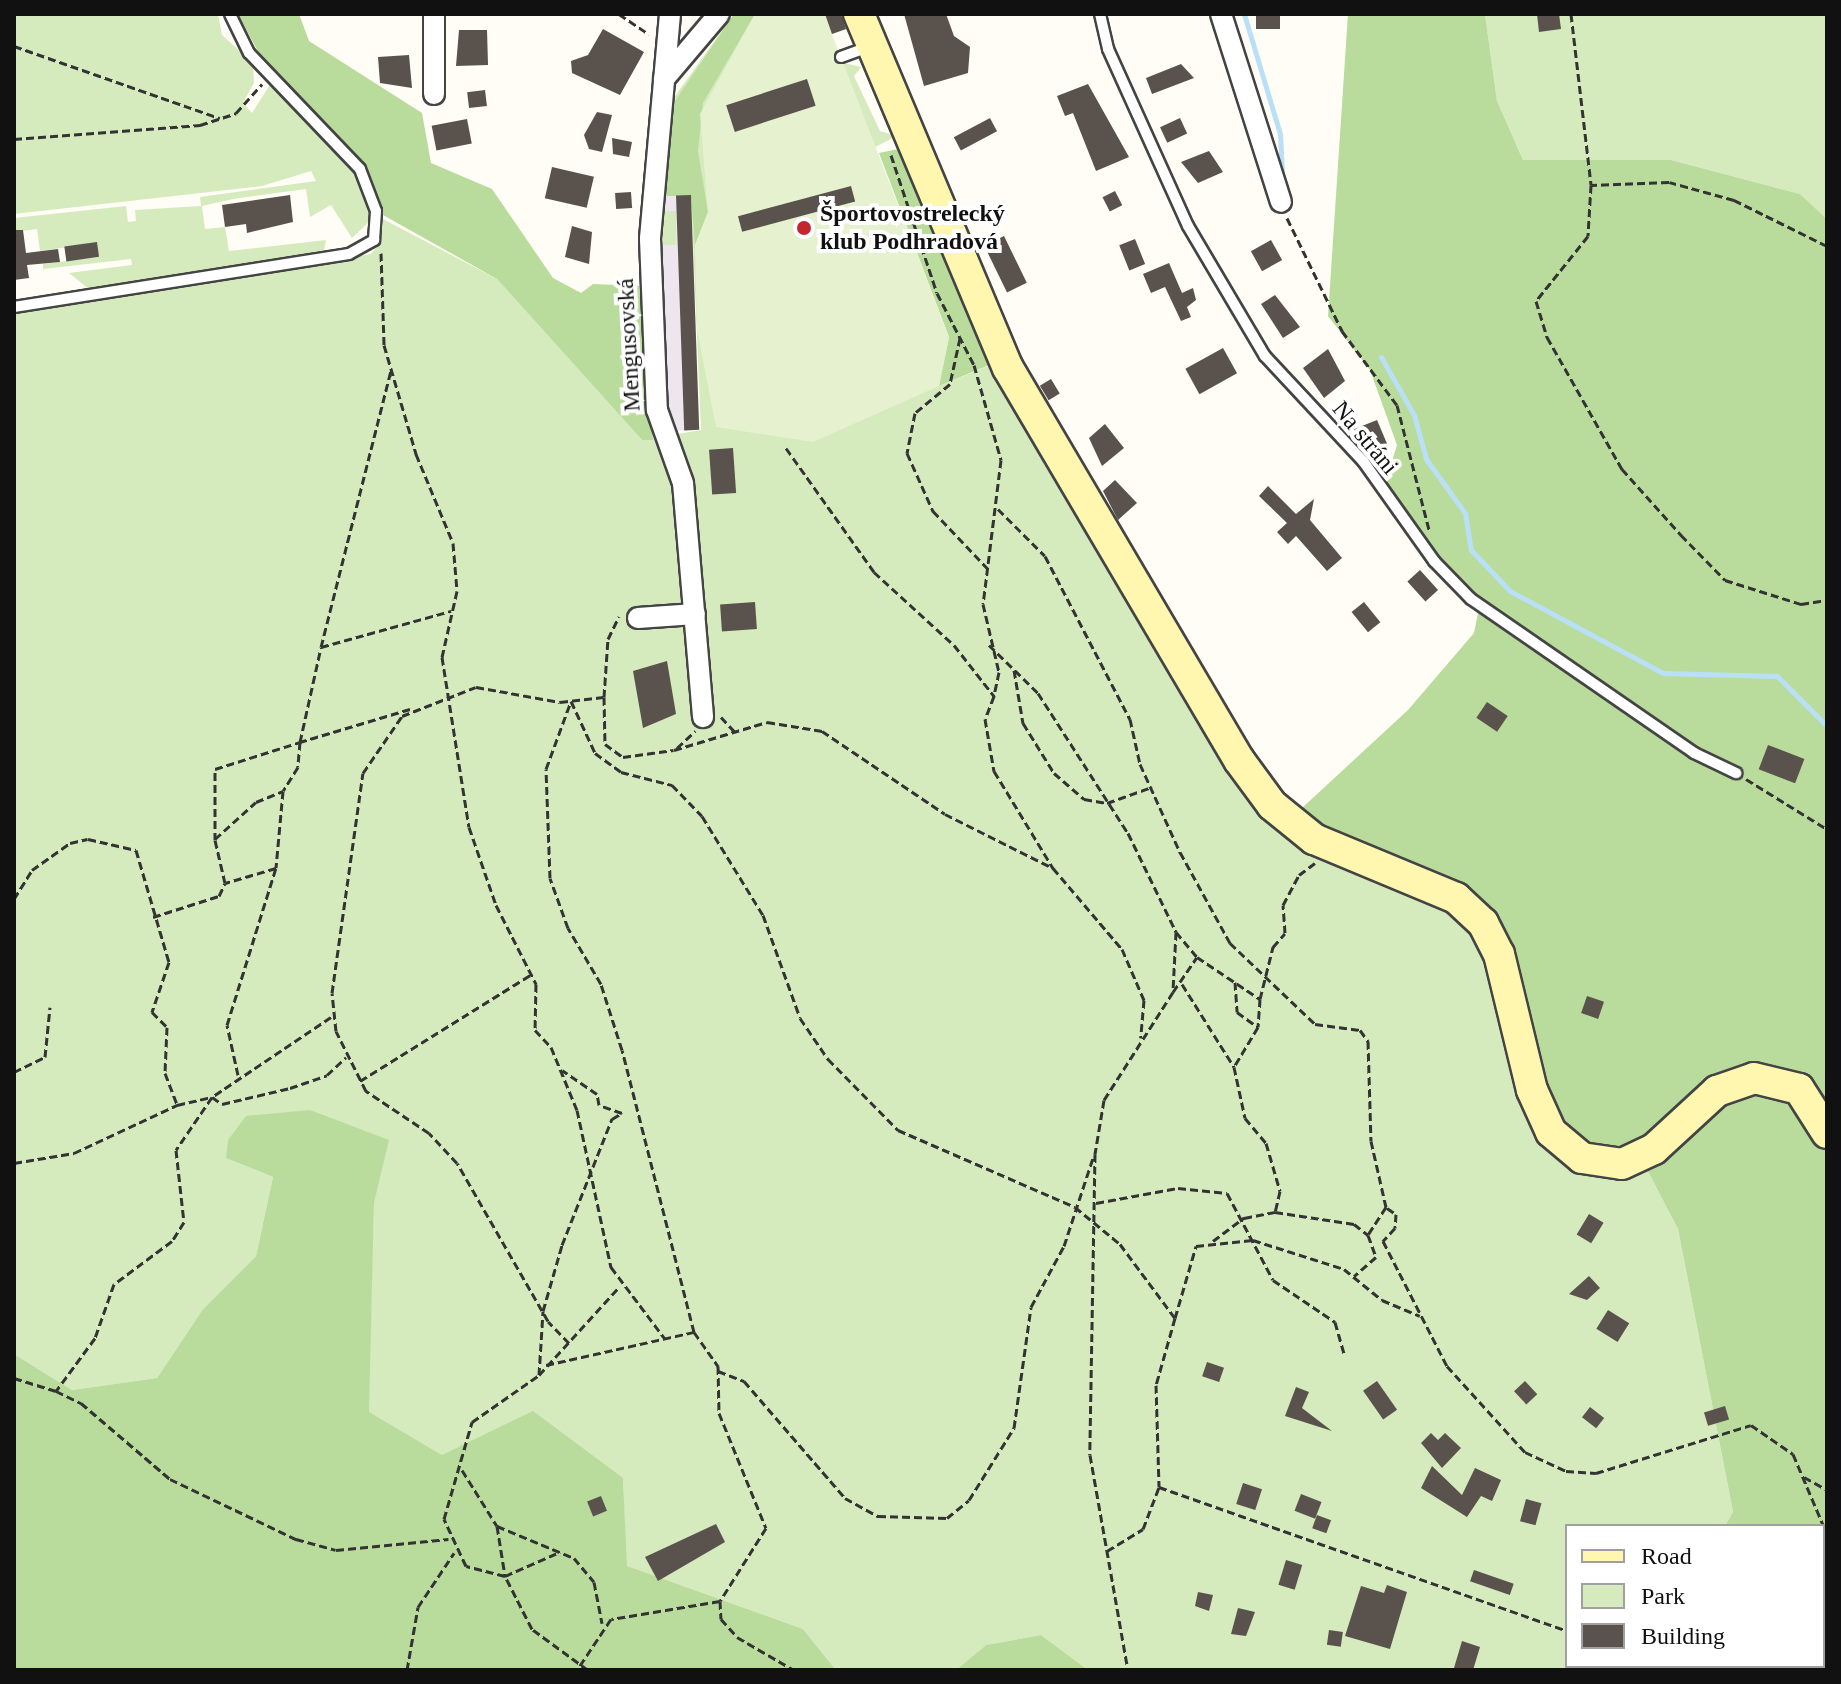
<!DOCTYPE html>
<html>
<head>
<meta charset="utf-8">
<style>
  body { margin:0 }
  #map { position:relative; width:1841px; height:1684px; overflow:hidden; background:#fffdf5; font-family:"Times New Roman",serif }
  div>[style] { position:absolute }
  .industrial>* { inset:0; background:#eee6ef; transform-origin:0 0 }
  .green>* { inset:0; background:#d5ebbd; transform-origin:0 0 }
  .forest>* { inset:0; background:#b9dc9c }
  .pitch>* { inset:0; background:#e6f2cf }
  .stream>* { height:5px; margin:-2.5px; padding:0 2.5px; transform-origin:2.5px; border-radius:2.5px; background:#b9e0f7 }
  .building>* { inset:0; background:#5a524d; transform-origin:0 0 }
  .path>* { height:3px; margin-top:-1.5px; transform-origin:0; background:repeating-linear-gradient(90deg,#333 0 8px,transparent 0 12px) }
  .roads { filter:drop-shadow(2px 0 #444) drop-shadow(-2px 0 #444) drop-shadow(0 2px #444) drop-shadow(0 -2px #444) }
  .lane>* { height:10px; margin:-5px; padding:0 5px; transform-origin:5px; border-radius:5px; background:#fff }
  .street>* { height:20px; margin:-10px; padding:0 10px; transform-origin:10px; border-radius:10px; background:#fff }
  .secondary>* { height:30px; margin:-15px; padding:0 15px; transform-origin:15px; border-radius:15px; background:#fff6b0 }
  .dots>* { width:22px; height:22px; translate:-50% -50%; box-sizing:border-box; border:4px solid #fff; border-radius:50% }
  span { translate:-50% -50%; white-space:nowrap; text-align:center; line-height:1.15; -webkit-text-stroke:8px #fff; paint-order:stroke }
  .poi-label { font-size:24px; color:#111; font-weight:700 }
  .left { translate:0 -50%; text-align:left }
  .street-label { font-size:24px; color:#111 }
  .frame { position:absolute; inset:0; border:16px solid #111; pointer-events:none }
  .legend { position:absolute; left:1565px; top:1524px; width:260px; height:144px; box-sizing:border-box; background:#fff; border:2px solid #a0a0a0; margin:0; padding:10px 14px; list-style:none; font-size:24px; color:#111 }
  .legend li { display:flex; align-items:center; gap:16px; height:40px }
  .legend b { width:40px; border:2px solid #a0a0a0 }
</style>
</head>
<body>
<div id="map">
  <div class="industrial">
    <div style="left:691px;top:195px;width:235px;height:32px;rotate:88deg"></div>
  </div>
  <div class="green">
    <div style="clip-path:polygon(14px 14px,218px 14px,222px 35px,253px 63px,254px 83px,243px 103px,252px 113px,271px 83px,360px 175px,370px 221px,352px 238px,331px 205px,310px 217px,306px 189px,233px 199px,202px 206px,205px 229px,225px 227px,229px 251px,326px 240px,324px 250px,111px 291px,89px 289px,69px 273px,132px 265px,131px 259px,43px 269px,43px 264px,98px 257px,97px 243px,40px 251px,37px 229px,14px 232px,14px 218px,126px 206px,128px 222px,136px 221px,135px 210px,201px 206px,200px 197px,316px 181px,311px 171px,262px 186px,14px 214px)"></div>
    <div style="clip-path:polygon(734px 14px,796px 14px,949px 337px,939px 386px,1003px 360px,1257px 786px,1439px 889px,1641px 1158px,1678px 1229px,1733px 1512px,1725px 1526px,1567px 1526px,1567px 1666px,1649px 1670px,1088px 1670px,1041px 1635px,986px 1645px,956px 1670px,836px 1670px,803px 1629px,626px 1566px,623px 1478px,442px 1455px,368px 1412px,374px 1202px,388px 1140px,226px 1158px,273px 1177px,256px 1256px,203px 1309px,157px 1378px,72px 1390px,14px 1354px,14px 312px,371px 254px,380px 243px,383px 219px,497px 279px,642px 440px,701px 430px,691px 196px,675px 96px)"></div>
    <div style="clip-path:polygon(1485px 14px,1827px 14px,1827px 219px,1800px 194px,1671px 160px,1523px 160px,1497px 101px)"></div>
    <div style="clip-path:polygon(844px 63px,861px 67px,854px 76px,880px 131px,897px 136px,873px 148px,820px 73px)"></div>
    <div style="left:659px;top:211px;width:17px;height:34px"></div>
  </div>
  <div class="forest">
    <div style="clip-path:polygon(238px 14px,299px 14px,309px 41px,422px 113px,431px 163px,492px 189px,553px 278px,581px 293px,593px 284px,640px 286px,653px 440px,642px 440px,497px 279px,383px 215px,342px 139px,262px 59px)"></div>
    <div style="clip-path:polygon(734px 14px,755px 14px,703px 103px,698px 151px,708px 212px,695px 245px,691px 196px,659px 196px,666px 114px)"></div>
    <div style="clip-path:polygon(1348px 14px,1485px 14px,1497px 101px,1523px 160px,1671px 160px,1800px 194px,1827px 219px,1827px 1670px,1649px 1670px,1823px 1666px,1823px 1526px,1725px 1526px,1733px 1512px,1678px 1229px,1641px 1158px,1566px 1146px,1492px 936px,1289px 820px,1408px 710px,1474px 633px,1478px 613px,1383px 490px,1397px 445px,1370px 370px,1328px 316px)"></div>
    <div style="clip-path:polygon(903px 148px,994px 363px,939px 386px,949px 337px,879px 153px)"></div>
    <div style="clip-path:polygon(310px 1110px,389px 1140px,374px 1203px,369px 1412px,442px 1455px,533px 1411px,623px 1478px,627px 1566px,803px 1629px,836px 1670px,14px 1670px,14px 1354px,72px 1390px,157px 1378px,203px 1309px,256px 1256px,273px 1177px,226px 1158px,228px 1140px,246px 1116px)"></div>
    <div style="clip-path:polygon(1041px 1635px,1088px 1670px,956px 1670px,986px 1645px)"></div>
  </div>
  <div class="pitch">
    <div style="clip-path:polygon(755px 14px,847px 14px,851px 28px,832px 34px,949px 337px,939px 386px,813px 442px,716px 427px,697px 329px,695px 245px,708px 212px,700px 114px)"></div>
  </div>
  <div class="stream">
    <div style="left:1244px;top:14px;width:125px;rotate:73.3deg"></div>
    <div style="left:1280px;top:134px;width:39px;rotate:87deg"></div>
    <div style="left:1381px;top:357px;width:67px;rotate:60.4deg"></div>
    <div style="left:1414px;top:415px;width:46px;rotate:74.7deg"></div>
    <div style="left:1426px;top:459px;width:67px;rotate:54.2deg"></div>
    <div style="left:1465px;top:513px;width:37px;rotate:81deg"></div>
    <div style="left:1471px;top:550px;width:57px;rotate:46.4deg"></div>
    <div style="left:1510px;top:591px;width:174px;rotate:28.2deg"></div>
    <div style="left:1663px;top:673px;width:114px;rotate:1.5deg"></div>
    <div style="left:1777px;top:676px;width:71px;rotate:45deg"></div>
  </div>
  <div class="building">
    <div style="clip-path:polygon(825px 14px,841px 14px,846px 29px,832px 34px)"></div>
    <div style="clip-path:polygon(904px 14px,946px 14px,954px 36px,970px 47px,968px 73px,924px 86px)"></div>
    <div style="left:1256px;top:14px;width:24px;height:15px"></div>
    <div style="clip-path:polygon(1537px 14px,1559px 14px,1561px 29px,1539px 32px)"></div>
    <div style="clip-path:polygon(603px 29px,644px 52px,620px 95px,572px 73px,571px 61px,588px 55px)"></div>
    <div style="clip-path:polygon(459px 30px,487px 30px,488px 65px,456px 66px)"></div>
    <div style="clip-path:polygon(409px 55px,412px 88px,380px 83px,378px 57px)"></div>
    <div style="clip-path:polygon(1181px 64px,1194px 78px,1152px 94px,1146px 78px)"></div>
    <div style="left:807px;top:79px;width:28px;height:85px;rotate:72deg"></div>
    <div style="clip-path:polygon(1088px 84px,1129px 157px,1096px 171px,1073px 113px,1065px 116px,1057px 96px)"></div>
    <div style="left:485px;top:90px;width:16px;height:18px;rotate:83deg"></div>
    <div style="clip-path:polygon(597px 112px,612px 115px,602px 152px,589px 149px,584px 135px)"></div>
    <div style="left:990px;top:118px;width:15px;height:41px;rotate:62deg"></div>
    <div style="left:1180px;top:118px;width:17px;height:22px;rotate:65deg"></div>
    <div style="left:467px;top:119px;width:25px;height:36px;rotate:79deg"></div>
    <div style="clip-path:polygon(612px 138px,632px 142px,629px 157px,613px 154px)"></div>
    <div style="clip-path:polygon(1209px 151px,1223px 172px,1198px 183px,1181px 162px)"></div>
    <div style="left:552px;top:167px;width:43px;height:32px;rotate:13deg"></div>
    <div style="left:851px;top:186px;width:16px;height:117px;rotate:75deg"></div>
    <div style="left:1115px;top:191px;width:16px;height:14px;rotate:63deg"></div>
    <div style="left:631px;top:192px;width:16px;height:16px;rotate:86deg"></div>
    <div style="clip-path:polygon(290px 195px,293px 222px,247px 233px,246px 224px,225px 227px,222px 205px)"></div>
    <div style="left:691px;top:195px;width:235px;height:15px;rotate:88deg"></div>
    <div style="clip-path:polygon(572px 226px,592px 232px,589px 264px,565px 257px)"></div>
    <div style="clip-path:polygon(14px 230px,23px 230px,26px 253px,58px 249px,60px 262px,27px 265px,29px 278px,14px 280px)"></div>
    <div style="left:1004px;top:236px;width:52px;height:22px;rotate:64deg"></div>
    <div style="left:1135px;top:239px;width:27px;height:17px;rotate:68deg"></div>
    <div style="left:1271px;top:240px;width:23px;height:23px;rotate:61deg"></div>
    <div style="left:97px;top:242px;width:15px;height:33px;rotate:82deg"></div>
    <div style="clip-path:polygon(1169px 263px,1182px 293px,1193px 288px,1196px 300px,1187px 307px,1191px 317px,1181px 321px,1165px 287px,1151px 293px,1143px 274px)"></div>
    <div style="clip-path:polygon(1275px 295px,1300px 327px,1283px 338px,1261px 304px)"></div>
    <div style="left:1223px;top:348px;width:29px;height:43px;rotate:61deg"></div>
    <div style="clip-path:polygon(1328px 349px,1345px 381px,1324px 398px,1303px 368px)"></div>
    <div style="left:1051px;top:379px;width:17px;height:13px;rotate:59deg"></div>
    <div style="clip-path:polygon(1377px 420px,1388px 446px,1377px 456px,1352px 430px)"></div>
    <div style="clip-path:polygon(1105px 424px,1124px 448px,1102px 466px,1089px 438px)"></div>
    <div style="left:733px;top:448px;width:45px;height:24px;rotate:86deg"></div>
    <div style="clip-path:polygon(1115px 480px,1137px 503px,1118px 520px,1103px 491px)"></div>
    <div style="clip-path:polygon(1268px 486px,1296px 514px,1314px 499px,1310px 520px,1342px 558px,1327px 571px,1296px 536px,1288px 544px,1277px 532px,1287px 523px,1259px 496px)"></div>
    <div style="left:1420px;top:570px;width:27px;height:17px;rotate:48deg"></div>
    <div style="left:755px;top:602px;width:27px;height:35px;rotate:86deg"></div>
    <div style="left:1364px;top:602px;width:26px;height:16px;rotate:51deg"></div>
    <div style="clip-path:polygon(667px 661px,676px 714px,643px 728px,633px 671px)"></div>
    <div style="left:1487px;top:702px;width:25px;height:19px;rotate:34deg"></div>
    <div style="left:1768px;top:745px;width:39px;height:26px;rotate:21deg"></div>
    <div style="left:1587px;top:996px;width:18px;height:18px;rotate:19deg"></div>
    <div style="left:1589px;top:1214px;width:17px;height:24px;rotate:31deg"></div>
    <div style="clip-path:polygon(1589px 1276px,1600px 1288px,1587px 1300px,1569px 1294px)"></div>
    <div style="left:1608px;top:1310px;width:25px;height:22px;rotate:32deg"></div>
    <div style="left:1207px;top:1362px;width:18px;height:15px;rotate:19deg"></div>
    <div style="left:1377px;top:1381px;width:35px;height:17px;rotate:55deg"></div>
    <div style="left:1525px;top:1381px;width:18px;height:15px;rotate:47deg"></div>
    <div style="clip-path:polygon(1296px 1387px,1309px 1392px,1302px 1408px,1332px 1431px,1285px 1416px)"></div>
    <div style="left:1725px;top:1406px;width:14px;height:22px;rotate:73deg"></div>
    <div style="left:1590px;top:1407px;width:18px;height:13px;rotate:38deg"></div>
    <div style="clip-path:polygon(1431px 1433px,1438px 1440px,1445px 1433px,1461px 1448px,1442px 1468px,1421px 1443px)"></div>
    <div style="clip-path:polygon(1432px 1466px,1462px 1495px,1475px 1468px,1501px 1480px,1492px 1501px,1481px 1496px,1467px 1517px,1421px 1488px)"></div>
    <div style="left:1243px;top:1483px;width:20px;height:22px;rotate:18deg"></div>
    <div style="left:1301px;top:1494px;width:22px;height:18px;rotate:21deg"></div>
    <div style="left:601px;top:1496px;width:16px;height:15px;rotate:68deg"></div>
    <div style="left:1526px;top:1499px;width:16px;height:23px;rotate:15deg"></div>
    <div style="left:1317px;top:1515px;width:15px;height:14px;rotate:20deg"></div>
    <div style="clip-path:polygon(716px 1524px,725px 1542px,658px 1581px,645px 1557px)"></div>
    <div style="left:1286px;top:1560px;width:17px;height:26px;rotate:17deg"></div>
    <div style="left:1474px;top:1570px;width:42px;height:12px;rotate:19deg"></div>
    <div style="clip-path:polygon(1387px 1585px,1407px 1592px,1390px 1649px,1345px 1636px,1361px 1586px,1384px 1593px)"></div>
    <div style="clip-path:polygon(1198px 1592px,1213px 1595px,1209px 1611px,1195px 1606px)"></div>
    <div style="clip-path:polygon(1238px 1608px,1255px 1612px,1246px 1636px,1231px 1634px)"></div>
    <div style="left:1329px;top:1630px;width:14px;height:15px;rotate:8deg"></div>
    <div style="clip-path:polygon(1462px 1641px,1480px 1647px,1473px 1670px,1454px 1668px)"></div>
  </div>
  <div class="path">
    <div style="left:619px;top:14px;width:36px;rotate:34deg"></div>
    <div style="left:1571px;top:14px;width:172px;rotate:83.3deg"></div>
    <div style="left:14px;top:46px;width:218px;rotate:19.3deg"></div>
    <div style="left:14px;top:139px;width:187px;rotate:-4.3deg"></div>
    <div style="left:200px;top:125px;width:38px;rotate:-18deg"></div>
    <div style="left:236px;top:113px;width:39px;rotate:-48deg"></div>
    <div style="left:891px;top:155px;width:145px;rotate:71.6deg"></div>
    <div style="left:937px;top:293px;width:81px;rotate:62.8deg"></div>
    <div style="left:974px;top:365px;width:99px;rotate:74.1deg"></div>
    <div style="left:1001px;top:460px;width:145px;rotate:97.1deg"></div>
    <div style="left:983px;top:604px;width:70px;rotate:76.8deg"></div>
    <div style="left:999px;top:672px;width:25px;rotate:102deg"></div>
    <div style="left:1287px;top:218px;width:126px;rotate:64deg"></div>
    <div style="left:1342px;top:331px;width:92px;rotate:53.4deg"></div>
    <div style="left:1397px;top:405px;width:129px;rotate:75.6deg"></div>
    <div style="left:1827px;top:246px;width:104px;rotate:-153.7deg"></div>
    <div style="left:1734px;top:200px;width:67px;rotate:-164.5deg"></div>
    <div style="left:1669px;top:182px;width:78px;rotate:177.8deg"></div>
    <div style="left:1591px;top:185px;width:51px;rotate:93.4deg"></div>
    <div style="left:1588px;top:236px;width:83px;rotate:128.7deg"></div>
    <div style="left:1536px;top:301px;width:38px;rotate:73deg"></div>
    <div style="left:1547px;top:337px;width:152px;rotate:60.4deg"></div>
    <div style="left:1622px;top:469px;width:89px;rotate:48.2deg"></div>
    <div style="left:1681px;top:535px;width:63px;rotate:45.6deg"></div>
    <div style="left:1725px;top:580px;width:80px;rotate:17.5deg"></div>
    <div style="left:1801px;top:604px;width:26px;rotate:-9deg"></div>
    <div style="left:381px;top:253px;width:92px;rotate:88.1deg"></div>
    <div style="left:384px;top:345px;width:114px;rotate:73.6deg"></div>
    <div style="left:416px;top:454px;width:96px;rotate:67.4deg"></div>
    <div style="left:453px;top:543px;width:48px;rotate:85.2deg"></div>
    <div style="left:457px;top:591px;width:68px;rotate:102.8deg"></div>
    <div style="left:442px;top:657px;width:172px;rotate:81deg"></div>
    <div style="left:469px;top:827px;width:83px;rotate:70.9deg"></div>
    <div style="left:496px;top:905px;width:89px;rotate:63.1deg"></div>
    <div style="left:536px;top:984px;width:46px;rotate:91.2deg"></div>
    <div style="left:535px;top:1030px;width:23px;rotate:47deg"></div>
    <div style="left:551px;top:1047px;width:68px;rotate:67.6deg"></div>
    <div style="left:577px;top:1110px;width:161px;rotate:77.8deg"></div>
    <div style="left:611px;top:1267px;width:90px;rotate:53.1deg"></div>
    <div style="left:960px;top:338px;width:47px;rotate:102.3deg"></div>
    <div style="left:950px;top:384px;width:45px;rotate:140.4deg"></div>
    <div style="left:915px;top:413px;width:41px;rotate:101.3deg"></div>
    <div style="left:907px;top:453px;width:64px;rotate:65.9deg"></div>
    <div style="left:933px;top:511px;width:80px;rotate:46.5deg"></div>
    <div style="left:786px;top:448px;width:152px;rotate:54.6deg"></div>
    <div style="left:874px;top:572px;width:108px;rotate:42.4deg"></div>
    <div style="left:954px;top:645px;width:65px;rotate:51.9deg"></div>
    <div style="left:994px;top:696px;width:25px;rotate:111deg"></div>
    <div style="left:985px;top:719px;width:53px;rotate:80.2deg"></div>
    <div style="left:994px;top:771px;width:114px;rotate:58.7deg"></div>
    <div style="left:1053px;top:868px;width:106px;rotate:49.6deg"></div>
    <div style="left:1122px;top:949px;width:56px;rotate:66.7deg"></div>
    <div style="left:1144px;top:1000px;width:38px;rotate:95deg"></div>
    <div style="left:998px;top:509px;width:66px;rotate:45deg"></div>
    <div style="left:1045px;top:556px;width:184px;rotate:62.5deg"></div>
    <div style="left:1130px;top:719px;width:46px;rotate:77.5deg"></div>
    <div style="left:1140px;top:764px;width:97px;rotate:65.6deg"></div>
    <div style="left:1180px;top:852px;width:104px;rotate:61.2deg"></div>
    <div style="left:1230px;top:943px;width:117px;rotate:43.6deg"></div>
    <div style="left:1315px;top:1024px;width:45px;rotate:7.6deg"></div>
    <div style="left:1360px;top:1030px;width:14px;rotate:54deg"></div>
    <div style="left:1368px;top:1041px;width:100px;rotate:88.3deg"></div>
    <div style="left:1371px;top:1141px;width:68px;rotate:77.2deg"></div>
    <div style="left:1386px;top:1207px;width:33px;rotate:123deg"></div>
    <div style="left:989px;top:645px;width:69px;rotate:44.4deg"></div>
    <div style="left:1038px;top:693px;width:166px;rotate:57.3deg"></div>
    <div style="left:1128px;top:833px;width:110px;rotate:64.1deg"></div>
    <div style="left:1176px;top:932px;width:60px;rotate:92.9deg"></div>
    <div style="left:1173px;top:992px;width:128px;rotate:122.6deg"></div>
    <div style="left:1104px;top:1100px;width:55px;rotate:99.5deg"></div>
    <div style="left:1095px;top:1154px;width:301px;rotate:91deg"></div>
    <div style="left:1090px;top:1455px;width:218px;rotate:80deg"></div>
    <div style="left:321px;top:647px;width:286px;rotate:-75.8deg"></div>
    <div style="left:1014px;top:670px;width:54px;rotate:80.4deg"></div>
    <div style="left:1023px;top:723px;width:59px;rotate:58.2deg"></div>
    <div style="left:1054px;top:773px;width:40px;rotate:41deg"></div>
    <div style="left:1084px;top:799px;width:23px;rotate:10deg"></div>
    <div style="left:1107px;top:803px;width:48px;rotate:-19.6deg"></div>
    <div style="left:604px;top:697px;width:58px;rotate:-86.1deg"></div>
    <div style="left:608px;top:639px;width:25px;rotate:-64deg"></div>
    <div style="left:410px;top:709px;width:115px;rotate:163.3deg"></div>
    <div style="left:300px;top:742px;width:97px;rotate:-77.5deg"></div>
    <div style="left:321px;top:647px;width:135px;rotate:-15.5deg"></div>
    <div style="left:721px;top:717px;width:21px;rotate:47deg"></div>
    <div style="left:677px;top:748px;width:25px;rotate:-43deg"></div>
    <div style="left:1746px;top:779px;width:95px;rotate:31.7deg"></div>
    <div style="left:215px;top:839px;width:55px;rotate:-42.1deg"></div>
    <div style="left:256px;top:802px;width:29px;rotate:-22deg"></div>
    <div style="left:14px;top:899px;width:34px;rotate:-58deg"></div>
    <div style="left:32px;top:870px;width:47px;rotate:-35.4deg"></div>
    <div style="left:70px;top:843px;width:18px;rotate:-13deg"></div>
    <div style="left:88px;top:839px;width:49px;rotate:12.9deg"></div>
    <div style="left:136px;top:850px;width:117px;rotate:73.6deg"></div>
    <div style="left:169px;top:962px;width:53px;rotate:108.8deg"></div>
    <div style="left:152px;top:1012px;width:21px;rotate:45deg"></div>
    <div style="left:167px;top:1027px;width:46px;rotate:92.5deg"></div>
    <div style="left:165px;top:1073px;width:34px;rotate:69deg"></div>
    <div style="left:177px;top:1105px;width:35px;rotate:-13deg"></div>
    <div style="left:153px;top:917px;width:69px;rotate:-17.7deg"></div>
    <div style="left:219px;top:896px;width:14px;rotate:-65deg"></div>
    <div style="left:225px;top:883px;width:44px;rotate:-103.1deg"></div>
    <div style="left:215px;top:840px;width:71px;rotate:-90deg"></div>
    <div style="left:215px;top:769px;width:89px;rotate:-17.6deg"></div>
    <div style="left:300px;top:742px;width:25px;rotate:95deg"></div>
    <div style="left:298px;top:767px;width:28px;rotate:122deg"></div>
    <div style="left:283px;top:791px;width:77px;rotate:95.2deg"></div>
    <div style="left:276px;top:868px;width:53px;rotate:163.6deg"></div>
    <div style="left:1176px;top:932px;width:33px;rotate:50deg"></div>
    <div style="left:1197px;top:957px;width:76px;rotate:33.7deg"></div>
    <div style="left:1260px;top:999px;width:28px;rotate:94deg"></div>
    <div style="left:1258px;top:1027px;width:47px;rotate:121deg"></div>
    <div style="left:1235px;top:982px;width:30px;rotate:86deg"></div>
    <div style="left:1237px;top:1012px;width:26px;rotate:36deg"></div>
    <div style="left:1182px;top:984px;width:98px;rotate:57.9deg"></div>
    <div style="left:1234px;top:1067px;width:52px;rotate:77.8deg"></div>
    <div style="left:1245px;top:1118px;width:33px;rotate:50deg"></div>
    <div style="left:1266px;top:1143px;width:50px;rotate:73.7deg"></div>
    <div style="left:1280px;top:1191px;width:22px;rotate:103deg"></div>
    <div style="left:1173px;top:992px;width:42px;rotate:-55.6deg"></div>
    <div style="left:1260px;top:999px;width:54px;rotate:-76deg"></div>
    <div style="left:1273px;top:947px;width:18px;rotate:-49deg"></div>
    <div style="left:1285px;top:933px;width:28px;rotate:-94deg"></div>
    <div style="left:1283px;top:905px;width:34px;rotate:-62deg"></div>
    <div style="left:1299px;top:875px;width:20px;rotate:-37deg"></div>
    <div style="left:331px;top:1017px;width:143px;rotate:146.1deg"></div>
    <div style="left:212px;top:1097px;width:12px;rotate:35deg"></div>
    <div style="left:222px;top:1104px;width:70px;rotate:-13.2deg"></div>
    <div style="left:290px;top:1088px;width:39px;rotate:-19deg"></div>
    <div style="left:327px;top:1075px;width:26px;rotate:-43deg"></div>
    <div style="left:14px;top:1072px;width:34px;rotate:-26deg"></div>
    <div style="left:45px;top:1057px;width:50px;rotate:-84.3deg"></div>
    <div style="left:238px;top:1075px;width:51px;rotate:-102.4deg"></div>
    <div style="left:227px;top:1025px;width:164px;rotate:-72.7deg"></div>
    <div style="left:360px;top:1081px;width:203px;rotate:-31.9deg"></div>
    <div style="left:212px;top:1097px;width:64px;rotate:124.2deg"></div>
    <div style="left:176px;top:1150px;width:72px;rotate:83.7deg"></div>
    <div style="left:184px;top:1222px;width:22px;rotate:122deg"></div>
    <div style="left:172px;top:1241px;width:72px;rotate:143.4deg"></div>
    <div style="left:114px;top:1284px;width:57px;rotate:109.4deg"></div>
    <div style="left:95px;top:1338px;width:66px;rotate:126.3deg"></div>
    <div style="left:56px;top:1391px;width:28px;rotate:26deg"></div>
    <div style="left:81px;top:1403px;width:117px;rotate:40.5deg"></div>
    <div style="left:170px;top:1479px;width:140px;rotate:25.5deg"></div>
    <div style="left:296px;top:1539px;width:41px;rotate:15.4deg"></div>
    <div style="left:336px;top:1550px;width:113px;rotate:-5.6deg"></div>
    <div style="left:14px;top:1163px;width:61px;rotate:-9.5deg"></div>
    <div style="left:74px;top:1153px;width:114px;rotate:-25deg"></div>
    <div style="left:1096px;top:1203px;width:83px;rotate:-10.4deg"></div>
    <div style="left:1178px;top:1188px;width:49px;rotate:5.8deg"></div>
    <div style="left:1227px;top:1193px;width:98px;rotate:62.1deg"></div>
    <div style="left:1273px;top:1280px;width:75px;rotate:34.1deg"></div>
    <div style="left:1335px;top:1322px;width:33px;rotate:74deg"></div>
    <div style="left:1387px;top:1208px;width:11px;rotate:34deg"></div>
    <div style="left:1396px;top:1214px;width:14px;rotate:94deg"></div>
    <div style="left:1395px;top:1228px;width:18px;rotate:133deg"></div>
    <div style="left:1383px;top:1241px;width:140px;rotate:62.9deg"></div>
    <div style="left:1447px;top:1366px;width:116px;rotate:47.8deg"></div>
    <div style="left:1525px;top:1452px;width:45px;rotate:24.9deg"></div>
    <div style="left:1566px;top:1471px;width:30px;rotate:4deg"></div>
    <div style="left:1596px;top:1473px;width:162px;rotate:-17.2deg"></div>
    <div style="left:1751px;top:1425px;width:51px;rotate:34.6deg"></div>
    <div style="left:1793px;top:1454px;width:87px;rotate:67deg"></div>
    <div style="left:1213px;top:1241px;width:39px;rotate:-37deg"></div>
    <div style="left:1244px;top:1218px;width:32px;rotate:-11deg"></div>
    <div style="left:1275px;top:1212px;width:80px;rotate:8.6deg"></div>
    <div style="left:1354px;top:1224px;width:18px;rotate:38deg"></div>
    <div style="left:1368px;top:1235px;width:23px;rotate:70deg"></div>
    <div style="left:1376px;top:1257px;width:29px;rotate:139deg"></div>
    <div style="left:1175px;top:1318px;width:75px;rotate:-73.7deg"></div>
    <div style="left:1196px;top:1246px;width:57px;rotate:-6deg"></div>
    <div style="left:1253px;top:1240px;width:96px;rotate:17.7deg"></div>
    <div style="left:1344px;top:1269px;width:49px;rotate:39.2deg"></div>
    <div style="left:1382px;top:1300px;width:41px;rotate:22.8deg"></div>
    <div style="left:694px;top:1332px;width:291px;rotate:-104.3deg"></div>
    <div style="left:622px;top:1050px;width:69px;rotate:-107.7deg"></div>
    <div style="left:601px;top:984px;width:65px;rotate:-120.5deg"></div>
    <div style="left:568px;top:928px;width:53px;rotate:-109.8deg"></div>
    <div style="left:550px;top:878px;width:109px;rotate:-92.1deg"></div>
    <div style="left:546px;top:769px;width:72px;rotate:-69.8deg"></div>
    <div style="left:571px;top:701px;width:57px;rotate:65.2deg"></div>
    <div style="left:595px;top:753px;width:32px;rotate:36deg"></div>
    <div style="left:621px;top:772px;width:53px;rotate:14.3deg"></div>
    <div style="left:672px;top:785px;width:43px;rotate:45.9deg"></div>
    <div style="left:702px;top:816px;width:116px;rotate:58.4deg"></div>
    <div style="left:763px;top:915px;width:109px;rotate:70.2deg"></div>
    <div style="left:800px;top:1018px;width:50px;rotate:55.7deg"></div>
    <div style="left:828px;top:1059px;width:100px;rotate:45.4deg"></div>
    <div style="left:898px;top:1130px;width:193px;rotate:23.5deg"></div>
    <div style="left:1075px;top:1207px;width:58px;rotate:39.4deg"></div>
    <div style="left:1120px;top:1244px;width:92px;rotate:53.4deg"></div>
    <div style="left:1175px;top:1318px;width:70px;rotate:105.8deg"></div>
    <div style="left:1156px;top:1385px;width:102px;rotate:88.3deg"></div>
    <div style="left:1159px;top:1487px;width:433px;rotate:19.4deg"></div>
    <div style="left:569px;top:1343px;width:30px;rotate:-134deg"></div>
    <div style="left:548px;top:1321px;width:182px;rotate:-119.9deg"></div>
    <div style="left:457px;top:1163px;width:41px;rotate:-133deg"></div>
    <div style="left:429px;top:1133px;width:76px;rotate:-146.3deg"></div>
    <div style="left:366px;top:1091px;width:67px;rotate:-116.6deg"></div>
    <div style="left:336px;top:1031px;width:38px;rotate:-96deg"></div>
    <div style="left:332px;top:993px;width:222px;rotate:-82deg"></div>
    <div style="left:363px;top:773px;width:69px;rotate:-55.6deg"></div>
    <div style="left:402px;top:716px;width:79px;rotate:-21.4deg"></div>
    <div style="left:476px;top:687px;width:85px;rotate:10.1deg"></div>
    <div style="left:560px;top:702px;width:44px;rotate:-6.5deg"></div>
    <div style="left:604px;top:697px;width:47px;rotate:88.8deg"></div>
    <div style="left:605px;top:744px;width:22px;rotate:36deg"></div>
    <div style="left:623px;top:757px;width:51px;rotate:-7.8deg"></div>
    <div style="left:674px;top:750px;width:97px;rotate:-16.8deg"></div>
    <div style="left:767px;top:722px;width:56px;rotate:9.3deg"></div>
    <div style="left:822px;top:731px;width:148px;rotate:34deg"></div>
    <div style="left:945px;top:814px;width:121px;rotate:26.6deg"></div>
    <div style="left:546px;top:1365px;width:152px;rotate:-12.6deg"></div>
    <div style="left:694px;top:1332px;width:42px;rotate:54.8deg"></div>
    <div style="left:718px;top:1366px;width:47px;rotate:88.8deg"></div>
    <div style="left:719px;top:1413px;width:124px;rotate:67.8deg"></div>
    <div style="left:766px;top:1528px;width:86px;rotate:122.2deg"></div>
    <div style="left:720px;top:1601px;width:110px;rotate:170.6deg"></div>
    <div style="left:611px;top:1619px;width:61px;rotate:123.7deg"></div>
    <div style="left:718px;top:1371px;width:28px;rotate:21deg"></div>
    <div style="left:744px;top:1381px;width:155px;rotate:49.2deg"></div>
    <div style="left:845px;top:1498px;width:38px;rotate:29deg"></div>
    <div style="left:878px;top:1516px;width:69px;rotate:1.7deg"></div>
    <div style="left:947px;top:1518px;width:28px;rotate:-39deg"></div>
    <div style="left:969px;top:1500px;width:85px;rotate:-58deg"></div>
    <div style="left:1014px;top:1428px;width:122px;rotate:-82deg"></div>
    <div style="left:1031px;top:1307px;width:69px;rotate:-61.6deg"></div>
    <div style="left:1064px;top:1246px;width:93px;rotate:-71.8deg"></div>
    <div style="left:539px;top:1375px;width:64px;rotate:-86.4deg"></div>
    <div style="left:543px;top:1311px;width:69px;rotate:-73.9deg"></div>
    <div style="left:562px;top:1245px;width:136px;rotate:-68.4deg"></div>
    <div style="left:612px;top:1119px;width:12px;rotate:-31deg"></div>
    <div style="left:622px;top:1113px;width:24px;rotate:-161deg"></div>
    <div style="left:599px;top:1105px;width:11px;rotate:-100deg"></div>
    <div style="left:597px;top:1094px;width:42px;rotate:-145.6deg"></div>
    <div style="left:14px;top:1378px;width:44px;rotate:17.2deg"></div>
    <div style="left:462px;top:1470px;width:66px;rotate:58deg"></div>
    <div style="left:497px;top:1526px;width:83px;rotate:22.6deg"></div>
    <div style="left:574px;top:1558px;width:31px;rotate:50deg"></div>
    <div style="left:594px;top:1582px;width:42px;rotate:79deg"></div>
    <div style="left:1804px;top:1477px;width:26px;rotate:29deg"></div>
    <div style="left:497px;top:1526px;width:51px;rotate:80.9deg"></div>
    <div style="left:505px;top:1576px;width:60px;rotate:-23.6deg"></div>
    <div style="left:1107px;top:1551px;width:42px;rotate:-31.4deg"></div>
    <div style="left:1143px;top:1529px;width:45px;rotate:-69.1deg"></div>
    <div style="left:720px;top:1601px;width:18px;rotate:87deg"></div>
    <div style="left:721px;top:1619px;width:24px;rotate:48deg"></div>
    <div style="left:737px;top:1637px;width:66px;rotate:30.1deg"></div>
    <div style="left:1650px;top:1666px;width:6px;rotate:39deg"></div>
    <div style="left:407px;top:1670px;width:64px;rotate:-80.1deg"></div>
    <div style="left:418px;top:1607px;width:65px;rotate:-56.3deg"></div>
    <div style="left:588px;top:1670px;width:69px;rotate:-143.8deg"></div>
    <div style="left:532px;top:1629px;width:59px;rotate:-117deg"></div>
    <div style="left:505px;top:1576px;width:40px;rotate:-165.6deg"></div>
    <div style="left:466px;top:1566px;width:52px;rotate:-115.1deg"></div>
    <div style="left:444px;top:1519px;width:101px;rotate:-73.9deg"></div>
    <div style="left:472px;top:1422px;width:82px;rotate:-35deg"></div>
    <div style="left:539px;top:1375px;width:119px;rotate:-47.7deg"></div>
  </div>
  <div class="roads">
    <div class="lane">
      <div style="left:1100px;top:14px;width:36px;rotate:77deg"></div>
      <div style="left:1108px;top:49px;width:194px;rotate:65.7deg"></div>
      <div style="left:1188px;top:226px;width:151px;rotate:59.4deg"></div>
      <div style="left:1265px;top:356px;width:144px;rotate:47deg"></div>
      <div style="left:1363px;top:461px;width:123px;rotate:54.6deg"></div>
      <div style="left:1434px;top:561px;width:53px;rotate:45.8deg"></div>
      <div style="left:1471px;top:599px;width:271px;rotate:34.6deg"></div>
      <div style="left:1694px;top:753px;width:47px;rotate:25.5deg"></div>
      <div style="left:841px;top:57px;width:32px;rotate:-20deg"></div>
      <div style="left:14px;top:307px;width:339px;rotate:-9deg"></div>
      <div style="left:349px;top:254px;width:29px;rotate:-29deg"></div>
      <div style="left:374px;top:240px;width:29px;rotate:-86deg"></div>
      <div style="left:376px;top:211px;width:45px;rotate:-110.9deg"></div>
      <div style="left:360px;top:169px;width:161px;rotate:-133.7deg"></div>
      <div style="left:249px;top:53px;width:43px;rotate:-116deg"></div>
    </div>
    <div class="street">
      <div style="left:434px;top:14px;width:80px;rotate:90deg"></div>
      <div style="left:670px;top:14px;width:226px;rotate:95.1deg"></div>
      <div style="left:650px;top:239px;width:171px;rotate:87.7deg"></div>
      <div style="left:657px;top:410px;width:77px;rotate:70.4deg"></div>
      <div style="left:683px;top:483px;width:235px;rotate:85.1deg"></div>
      <div style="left:1221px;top:14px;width:197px;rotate:72.3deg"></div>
      <div style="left:664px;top:79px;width:85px;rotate:-49.8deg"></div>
      <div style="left:638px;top:618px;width:57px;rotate:-4deg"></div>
    </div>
    <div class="secondary">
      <div style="left:859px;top:14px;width:384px;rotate:67.2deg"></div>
      <div style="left:1008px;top:368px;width:455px;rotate:59.5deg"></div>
      <div style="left:1239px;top:760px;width:56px;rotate:53.7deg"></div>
      <div style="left:1272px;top:805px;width:54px;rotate:39deg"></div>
      <div style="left:1314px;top:839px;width:154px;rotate:22.6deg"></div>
      <div style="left:1456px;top:898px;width:37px;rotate:43deg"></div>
      <div style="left:1483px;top:923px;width:35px;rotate:63deg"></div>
      <div style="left:1499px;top:954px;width:140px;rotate:76.4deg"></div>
      <div style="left:1532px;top:1090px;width:46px;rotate:65.7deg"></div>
      <div style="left:1551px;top:1132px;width:40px;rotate:40deg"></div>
      <div style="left:1582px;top:1158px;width:40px;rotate:8.5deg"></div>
      <div style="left:1622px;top:1164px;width:35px;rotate:-25deg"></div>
      <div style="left:1654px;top:1149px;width:86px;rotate:-42.6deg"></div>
      <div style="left:1717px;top:1091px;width:39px;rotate:-19deg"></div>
      <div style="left:1754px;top:1078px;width:46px;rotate:13.7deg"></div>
      <div style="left:1799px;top:1089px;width:52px;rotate:57.5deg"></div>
    </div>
  </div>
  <div class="dots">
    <div style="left:804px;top:228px;background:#c4262e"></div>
  </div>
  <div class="poi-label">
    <span class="left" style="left:820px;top:228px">Športovostrelecký<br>klub Podhradová</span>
  </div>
  <div class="street-label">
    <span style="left:629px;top:345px;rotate:-93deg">Mengusovská</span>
    <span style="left:1365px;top:438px;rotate:50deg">Na stráni</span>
  </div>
  <div class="frame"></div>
  <ul class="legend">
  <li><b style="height:10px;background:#fff6b0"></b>Road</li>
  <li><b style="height:22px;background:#d5ebbd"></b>Park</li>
  <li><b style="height:22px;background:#5a524d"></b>Building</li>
  </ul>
</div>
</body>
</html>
